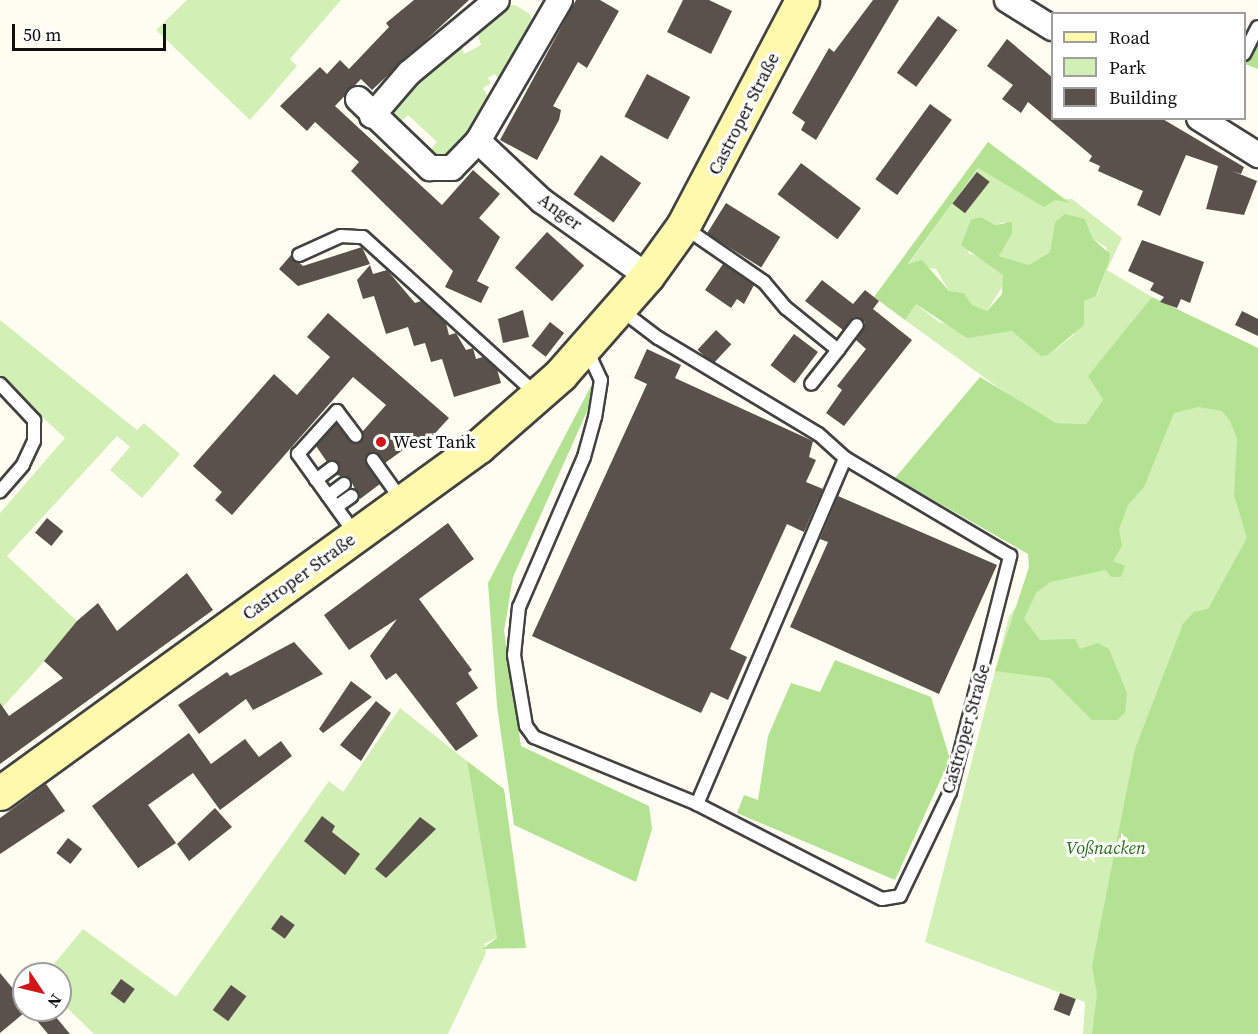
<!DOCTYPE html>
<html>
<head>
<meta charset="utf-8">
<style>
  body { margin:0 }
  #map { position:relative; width:1258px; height:1034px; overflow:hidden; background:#fffdf2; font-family:"Source Serif 4",serif }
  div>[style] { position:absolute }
  .green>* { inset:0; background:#d2efb6 }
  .forest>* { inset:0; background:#b4e293 }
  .building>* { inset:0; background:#5a514a; transform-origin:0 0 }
  .roads { filter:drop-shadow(2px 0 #424242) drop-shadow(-2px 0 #424242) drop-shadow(0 2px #424242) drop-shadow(0 -2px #424242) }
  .lane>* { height:12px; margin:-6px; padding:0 6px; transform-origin:6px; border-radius:6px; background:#fff }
  .street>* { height:24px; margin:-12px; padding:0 12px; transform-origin:12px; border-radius:12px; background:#fff }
  .secondary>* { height:33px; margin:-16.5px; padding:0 16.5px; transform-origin:16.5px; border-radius:16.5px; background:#fff9ad }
  .dots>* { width:16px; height:16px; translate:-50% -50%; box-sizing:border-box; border:3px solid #fff; border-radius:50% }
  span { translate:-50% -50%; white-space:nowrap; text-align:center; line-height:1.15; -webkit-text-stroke:6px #fff; paint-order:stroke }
  .street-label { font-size:18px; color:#0f0f0f }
  .poi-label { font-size:18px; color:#0f0f0f }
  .left { translate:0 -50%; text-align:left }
  .park-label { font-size:18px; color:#267017; font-style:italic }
  .legend { position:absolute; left:1051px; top:12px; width:195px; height:108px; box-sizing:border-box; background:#fff; border:2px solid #9f9f9f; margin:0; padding:8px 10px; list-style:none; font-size:18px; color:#0f0f0f }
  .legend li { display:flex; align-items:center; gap:12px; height:30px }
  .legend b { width:30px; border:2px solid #9f9f9f }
  .north { position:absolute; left:12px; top:962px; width:60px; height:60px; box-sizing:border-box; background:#fff; border:2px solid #9f9f9f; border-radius:50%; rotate:125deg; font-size:16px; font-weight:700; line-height:24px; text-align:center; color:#0f0f0f }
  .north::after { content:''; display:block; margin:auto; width:21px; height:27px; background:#d11619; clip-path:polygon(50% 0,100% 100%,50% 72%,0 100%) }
  .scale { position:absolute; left:12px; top:24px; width:154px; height:27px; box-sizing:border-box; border:3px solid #0f0f0f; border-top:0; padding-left:8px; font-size:18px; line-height:21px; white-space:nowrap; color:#0f0f0f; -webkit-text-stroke:4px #fff; paint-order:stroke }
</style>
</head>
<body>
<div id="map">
  <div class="green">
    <div style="clip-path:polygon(187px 0,341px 0,290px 59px,297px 66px,250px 120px,156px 30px)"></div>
    <div style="clip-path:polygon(515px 5px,530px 14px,533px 25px,503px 87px,495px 74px,488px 78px,491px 83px,483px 88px,492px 104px,450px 156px,427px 154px,437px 142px,408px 115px,397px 126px,393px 104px,460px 39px,464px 54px,481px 45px,476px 28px,503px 6px)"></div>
    <div style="clip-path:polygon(978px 168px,1055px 200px,1072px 199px,1122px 238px,1107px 270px,1152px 297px,1089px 376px,1103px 400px,1086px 424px,1056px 423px,1014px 399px,905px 320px,916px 304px,939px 322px,987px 334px,1012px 331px,1048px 355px,1074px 335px,1084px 300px,1097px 295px,1109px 262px,1106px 247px,1093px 239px,1085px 219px,1055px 222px,1050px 252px,1029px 265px,999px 256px,1012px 234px,1004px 222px,995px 225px,981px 217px,968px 253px,984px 258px,1003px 275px,1004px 284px,987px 311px,971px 305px,964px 293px,949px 291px,936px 269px,908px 265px)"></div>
    <div style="clip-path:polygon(1160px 302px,1258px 348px,1258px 1034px,1083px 1034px,1085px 1002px,925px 942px,1009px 617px,1104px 473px)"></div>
    <div style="clip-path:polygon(0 320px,137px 430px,144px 423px,180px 454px,142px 498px,110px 470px,130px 447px,117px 436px,7px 556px,79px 623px,0 710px,0 513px,65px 438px,0 378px)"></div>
    <div style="clip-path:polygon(400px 708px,467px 761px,497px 938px,484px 944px,486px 953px,448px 1034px,94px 1034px,63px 1004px,60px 974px,49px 970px,83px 929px,176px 997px,329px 781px,343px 792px)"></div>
  </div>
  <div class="forest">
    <div style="clip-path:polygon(1258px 39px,1258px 69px,1245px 64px)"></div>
    <div style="clip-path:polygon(988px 142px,1070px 203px,1055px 200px,1044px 207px,978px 168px,908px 264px,922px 260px,949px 291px,964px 293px,972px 305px,987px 311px,1002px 294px,1003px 275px,961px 245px,971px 220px,981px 217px,995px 225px,1012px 222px,1012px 234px,999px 256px,1029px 265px,1050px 252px,1055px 222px,1065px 214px,1085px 219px,1093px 239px,1110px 254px,1109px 262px,1096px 296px,1084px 301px,1084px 325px,1048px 355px,1041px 356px,1012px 331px,967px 338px,916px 304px,905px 320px,874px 297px)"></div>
    <div style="clip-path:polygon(1152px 297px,1258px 348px,1258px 1034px,1092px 1034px,1097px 994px,1092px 966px,1135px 749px,1183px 624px,1194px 612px,1208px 609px,1247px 538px,1234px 495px,1237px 438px,1230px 421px,1222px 411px,1198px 407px,1174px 413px,1144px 487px,1128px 505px,1119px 529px,1122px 546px,1113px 561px,1125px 566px,1121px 577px,1111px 577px,1106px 570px,1050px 582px,1036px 593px,1024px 619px,1040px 640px,1075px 639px,1080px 649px,1098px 643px,1109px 649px,1127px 693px,1125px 713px,1117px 720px,1092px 720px,1050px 678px,995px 671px,1029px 567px,1028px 554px,895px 478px,980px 377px,1056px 423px,1086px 424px,1103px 400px,1088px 376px)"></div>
    <div style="clip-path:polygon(591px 386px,593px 398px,513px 577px,504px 631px,521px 746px,649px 806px,652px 829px,636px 882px,514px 825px,497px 706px,488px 583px)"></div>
    <div style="clip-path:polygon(835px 660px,931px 697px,950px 759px,895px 880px,737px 813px,744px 795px,758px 800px,768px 736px,791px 683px,820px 692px)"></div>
    <div style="clip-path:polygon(467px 761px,504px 789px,526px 948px,482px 949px,497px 938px)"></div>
  </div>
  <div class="building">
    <div style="clip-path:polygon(414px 0,469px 0,372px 90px,361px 79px,335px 106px,442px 205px,473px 170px,500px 194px,479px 218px,500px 237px,477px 281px,489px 287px,481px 303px,445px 287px,453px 271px,351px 171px,359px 162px,315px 122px,307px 131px,280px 106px,320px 67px,327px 74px,340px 60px,349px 69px,389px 27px,386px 23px)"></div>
    <div style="clip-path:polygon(576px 0,600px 0,619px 11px,587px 68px,578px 62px,553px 106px,561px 110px,559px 120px,537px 160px,500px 140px)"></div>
    <div style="clip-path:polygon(683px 0,709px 0,732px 11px,711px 54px,667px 32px)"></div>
    <div style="clip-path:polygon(873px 0,899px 0,816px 140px,801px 130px,805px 122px,792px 113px,829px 48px,834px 52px)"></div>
    <div style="left:938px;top:16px;width:24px;height:70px;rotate:36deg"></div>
    <div style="clip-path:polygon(1007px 39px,1053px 78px,1053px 118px,1161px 118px,1244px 167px,1241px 174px,1232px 171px,1257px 181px,1244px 215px,1206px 209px,1218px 166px,1186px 155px,1160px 216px,1137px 205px,1143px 191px,1098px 171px,1100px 166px,1089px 161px,1092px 156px,1028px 102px,1021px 113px,1002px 99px,1013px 85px,987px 66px)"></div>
    <div style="left:647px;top:74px;width:49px;height:48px;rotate:28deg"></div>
    <div style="left:930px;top:104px;width:27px;height:93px;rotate:36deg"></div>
    <div style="left:601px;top:155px;width:49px;height:48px;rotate:35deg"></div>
    <div style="left:801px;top:163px;width:75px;height:39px;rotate:37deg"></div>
    <div style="left:977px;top:172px;width:16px;height:40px;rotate:38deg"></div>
    <div style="left:726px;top:203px;width:64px;height:36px;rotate:32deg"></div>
    <div style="left:547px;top:232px;width:50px;height:48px;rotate:42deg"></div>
    <div style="clip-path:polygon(1142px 240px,1204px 262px,1190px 303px,1181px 299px,1177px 308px,1160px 302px,1164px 297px,1150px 290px,1154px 283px,1128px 271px)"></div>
    <div style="clip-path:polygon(362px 247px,370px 264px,298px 286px,279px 269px,291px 255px,303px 266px)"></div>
    <div style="clip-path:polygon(723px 264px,754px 285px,744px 304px,737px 299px,731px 308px,705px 290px)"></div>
    <div style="clip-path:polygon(370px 265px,373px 274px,387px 270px,415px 303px,421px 301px,446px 323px,449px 335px,456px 333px,466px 350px,473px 348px,476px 359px,483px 357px,497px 369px,501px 383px,454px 397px,442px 359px,431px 362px,425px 343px,414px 346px,408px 327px,386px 334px,374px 296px,363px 299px,357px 280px)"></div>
    <div style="clip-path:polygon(822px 280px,853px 304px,865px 290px,879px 301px,873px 309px,912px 340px,844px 426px,826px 413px,842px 390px,837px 386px,866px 349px,856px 340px,865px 322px,854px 317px,843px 330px,805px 301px)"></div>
    <div style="clip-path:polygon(523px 310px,529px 337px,503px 343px,498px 319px)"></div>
    <div style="clip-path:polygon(1242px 311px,1258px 319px,1258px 336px,1235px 325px)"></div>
    <div style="clip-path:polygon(328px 313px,449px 418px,427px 442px,421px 437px,385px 463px,377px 453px,368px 454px,366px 464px,380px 484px,360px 499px,350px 479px,337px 475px,338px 463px,327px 462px,316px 446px,336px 424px,352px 443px,360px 443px,363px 431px,386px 405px,353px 377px,232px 515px,215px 500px,222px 492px,193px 466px,274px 374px,297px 395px,330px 357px,307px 337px)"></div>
    <div style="left:550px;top:322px;width:18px;height:30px;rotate:38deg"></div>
    <div style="left:716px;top:330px;width:21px;height:27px;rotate:43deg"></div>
    <div style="left:794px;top:334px;width:30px;height:39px;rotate:37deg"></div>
    <div style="clip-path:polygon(647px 349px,681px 365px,675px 378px,813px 441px,809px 457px,816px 460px,806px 482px,823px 489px,804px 532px,787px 524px,730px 649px,747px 657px,728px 700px,711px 692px,701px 713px,532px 636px,647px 384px,634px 378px)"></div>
    <div style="clip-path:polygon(838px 496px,997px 565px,939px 694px,790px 627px,828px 542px,820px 539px)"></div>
    <div style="left:47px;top:518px;width:21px;height:19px;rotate:39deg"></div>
    <div style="clip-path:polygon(448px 523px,474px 559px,419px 599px,472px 670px,468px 673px,478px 688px,456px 703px,478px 736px,456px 751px,396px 673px,386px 680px,370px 656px,397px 619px,349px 650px,324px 615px)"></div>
    <div style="clip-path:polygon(187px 573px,213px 610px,0 764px,0 703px,9px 716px,63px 678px,44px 661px,77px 621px,98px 603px,117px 631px)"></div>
    <div style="clip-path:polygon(294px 642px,323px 674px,253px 710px,246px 699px,199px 734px,178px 705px,227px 672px,230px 676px)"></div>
    <div style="clip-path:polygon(351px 681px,372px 697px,323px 733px,319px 729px)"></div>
    <div style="clip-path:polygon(376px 701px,391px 713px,361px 761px,340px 745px)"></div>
    <div style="clip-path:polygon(189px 733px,211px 764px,245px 739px,259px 757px,281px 741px,292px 756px,220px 810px,193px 773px,148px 805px,176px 843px,138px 868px,92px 806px)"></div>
    <div style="clip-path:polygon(46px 784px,65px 811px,0 854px,0 818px)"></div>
    <div style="clip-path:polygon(215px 808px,232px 827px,189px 861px,177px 844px)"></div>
    <div style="clip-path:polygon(322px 816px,335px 826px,332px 832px,360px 854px,345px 875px,304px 841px)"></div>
    <div style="clip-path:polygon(420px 817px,436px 829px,386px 878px,375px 869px)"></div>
    <div style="left:68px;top:838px;width:18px;height:19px;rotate:38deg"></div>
    <div style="left:281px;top:915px;width:17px;height:17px;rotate:36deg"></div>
    <div style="clip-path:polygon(0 973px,24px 1002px,24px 1013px,0 1033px)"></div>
    <div style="left:121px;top:979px;width:17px;height:18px;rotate:36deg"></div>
    <div style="left:231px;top:985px;width:19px;height:31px;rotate:36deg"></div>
    <div style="left:1060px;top:993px;width:17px;height:18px;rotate:21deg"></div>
    <div style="clip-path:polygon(28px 1010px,50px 1010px,70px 1034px,48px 1034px)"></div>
  </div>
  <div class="roads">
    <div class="lane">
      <div style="left:1244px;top:54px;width:30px;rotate:-63deg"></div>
      <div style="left:684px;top:227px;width:97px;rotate:34.5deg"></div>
      <div style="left:764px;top:282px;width:34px;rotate:50deg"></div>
      <div style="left:786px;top:308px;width:67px;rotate:38.9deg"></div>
      <div style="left:838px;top:350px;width:43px;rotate:128.5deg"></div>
      <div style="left:299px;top:255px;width:46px;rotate:-24.3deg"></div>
      <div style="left:341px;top:236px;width:22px;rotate:3deg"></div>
      <div style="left:363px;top:237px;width:235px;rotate:42.2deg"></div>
      <div style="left:586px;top:348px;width:35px;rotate:65deg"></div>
      <div style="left:601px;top:380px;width:37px;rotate:99deg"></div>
      <div style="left:595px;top:417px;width:41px;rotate:105.4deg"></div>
      <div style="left:584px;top:457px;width:163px;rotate:113.4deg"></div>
      <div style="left:519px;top:607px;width:48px;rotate:95.9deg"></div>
      <div style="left:514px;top:655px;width:72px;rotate:80.4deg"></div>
      <div style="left:526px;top:726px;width:14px;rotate:54deg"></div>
      <div style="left:534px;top:737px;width:176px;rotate:22.3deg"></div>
      <div style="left:697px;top:804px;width:208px;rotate:27.2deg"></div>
      <div style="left:882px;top:899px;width:18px;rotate:-9deg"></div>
      <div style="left:900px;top:896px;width:115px;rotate:-64.3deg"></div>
      <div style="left:950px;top:792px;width:244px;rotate:-75.7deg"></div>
      <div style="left:1010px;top:556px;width:192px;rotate:-149.3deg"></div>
      <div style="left:845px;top:458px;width:36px;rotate:-138deg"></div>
      <div style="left:818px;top:434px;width:187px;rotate:-149deg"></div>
      <div style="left:658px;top:338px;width:48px;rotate:-142.7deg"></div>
      <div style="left:838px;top:350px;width:31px;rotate:-53deg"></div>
      <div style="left:0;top:384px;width:50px;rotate:46.6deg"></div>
      <div style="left:34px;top:420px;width:21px;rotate:90deg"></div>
      <div style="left:34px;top:441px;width:26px;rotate:115deg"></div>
      <div style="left:23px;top:465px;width:35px;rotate:131deg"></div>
      <div style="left:373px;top:460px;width:50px;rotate:54.7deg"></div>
      <div style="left:316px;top:480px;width:20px;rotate:-37deg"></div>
      <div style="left:328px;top:496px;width:20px;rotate:-37deg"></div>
      <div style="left:336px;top:507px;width:19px;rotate:-35deg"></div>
      <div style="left:356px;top:535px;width:100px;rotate:-125.6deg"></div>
      <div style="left:298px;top:454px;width:58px;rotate:-47.8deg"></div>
      <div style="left:337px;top:411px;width:31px;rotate:53deg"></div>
      <div style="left:697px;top:804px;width:376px;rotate:-66.8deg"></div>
    </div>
    <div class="street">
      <div style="left:1007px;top:0;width:53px;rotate:31.9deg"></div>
      <div style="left:358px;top:99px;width:100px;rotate:43.8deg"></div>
      <div style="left:430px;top:168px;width:22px"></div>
      <div style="left:452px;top:168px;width:37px;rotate:-46deg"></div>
      <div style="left:478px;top:141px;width:88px;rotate:43.2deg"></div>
      <div style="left:542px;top:201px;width:129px;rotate:35.5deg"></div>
      <div style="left:372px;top:116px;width:57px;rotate:-49.3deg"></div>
      <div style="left:409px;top:73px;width:114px;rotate:-39.7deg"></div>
      <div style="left:1199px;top:118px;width:70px;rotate:32.1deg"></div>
      <div style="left:478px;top:141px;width:163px;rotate:-59.8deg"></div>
    </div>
    <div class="secondary">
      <div style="left:0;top:793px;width:591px;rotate:-35.92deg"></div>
      <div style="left:479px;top:446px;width:108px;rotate:-41.2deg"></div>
      <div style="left:560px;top:375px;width:132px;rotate:-48.7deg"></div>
      <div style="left:647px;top:276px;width:62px;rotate:-54.2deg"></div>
      <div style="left:683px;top:226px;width:255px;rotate:-62.2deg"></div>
    </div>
  </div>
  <div class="dots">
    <div style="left:381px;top:442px;background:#d11619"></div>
  </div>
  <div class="street-label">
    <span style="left:744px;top:114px;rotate:-63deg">Castroper Straße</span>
    <span style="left:560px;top:212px;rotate:36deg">Anger</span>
    <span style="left:299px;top:577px;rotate:-36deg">Castroper Straße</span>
    <span style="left:966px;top:729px;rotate:-74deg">Castroper Straße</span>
  </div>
  <div class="poi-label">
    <span class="left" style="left:393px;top:442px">West Tank</span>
  </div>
  <div class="park-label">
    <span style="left:1106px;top:848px">Voßnacken</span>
  </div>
  <ul class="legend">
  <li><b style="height:8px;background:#fff9ad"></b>Road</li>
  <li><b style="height:16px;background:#d2efb6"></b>Park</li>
  <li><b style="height:16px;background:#5a514a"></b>Building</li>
  </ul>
  <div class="north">N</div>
  <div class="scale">50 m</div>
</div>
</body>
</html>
